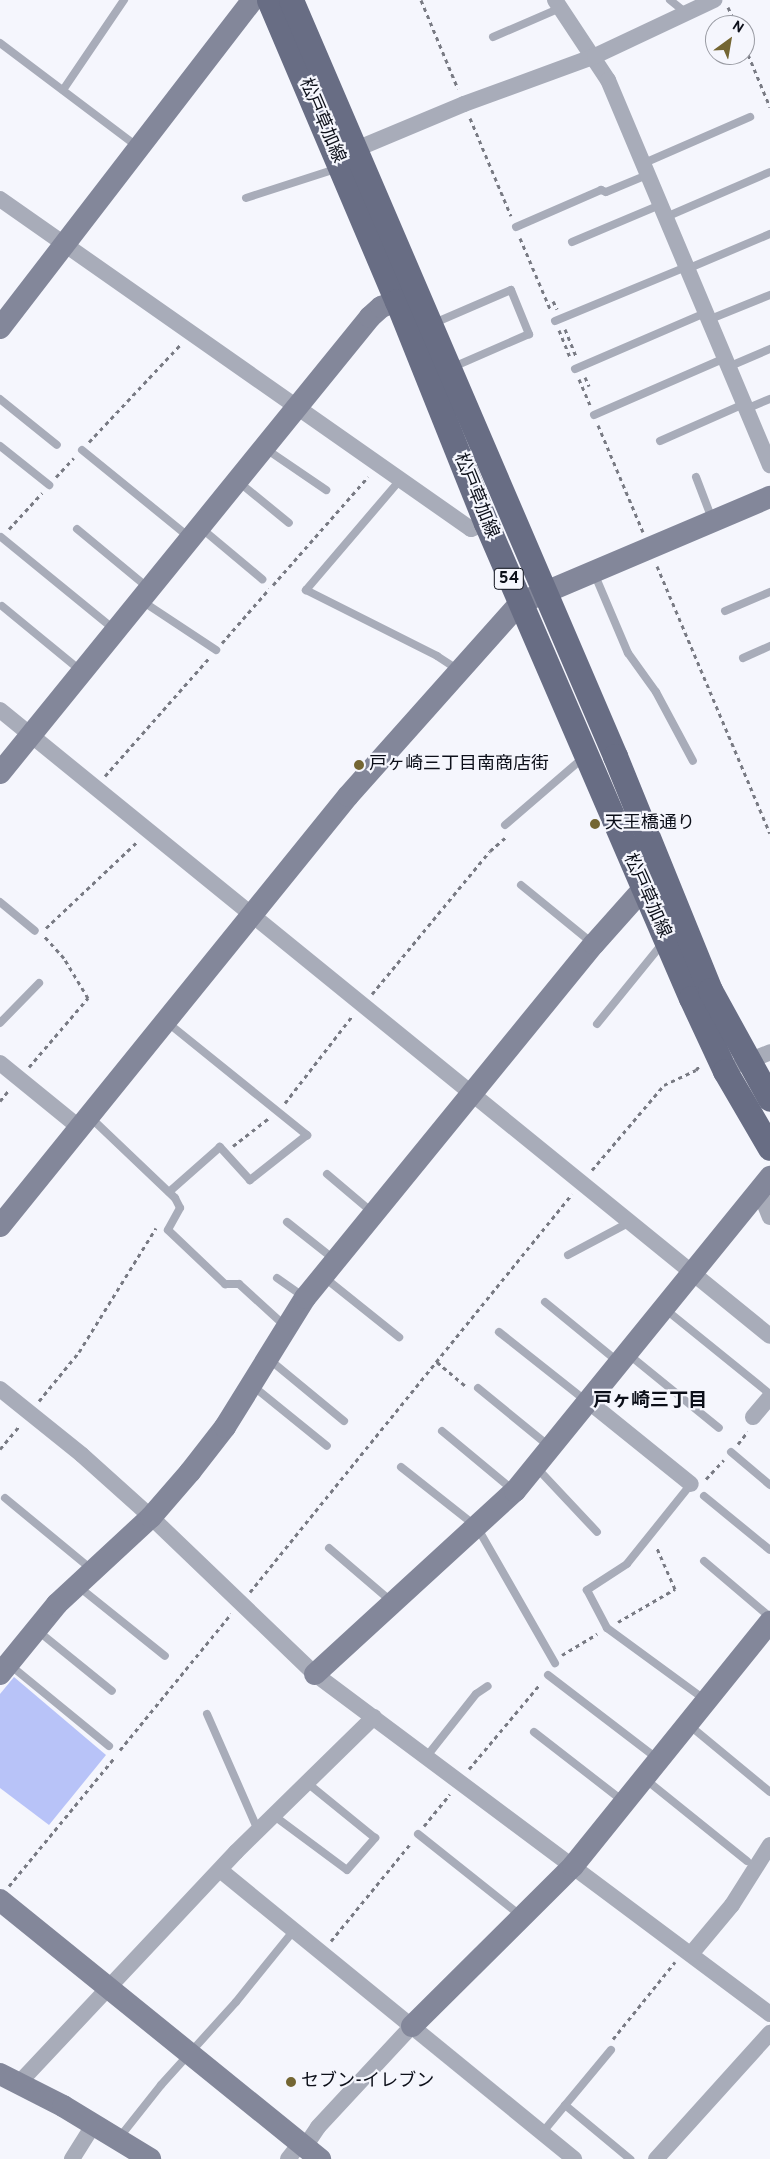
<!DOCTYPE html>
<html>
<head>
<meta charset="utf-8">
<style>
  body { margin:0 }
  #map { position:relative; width:770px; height:2159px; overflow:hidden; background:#f5f6fd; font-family:Overpass,"Noto Sans JP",sans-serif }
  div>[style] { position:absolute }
  .green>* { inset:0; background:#b8c3f8 }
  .path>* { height:3px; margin-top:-1.5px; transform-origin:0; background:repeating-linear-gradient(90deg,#787a83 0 4px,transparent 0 8px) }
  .lane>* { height:8px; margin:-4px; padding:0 4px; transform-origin:4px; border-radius:4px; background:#a8acb9 }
  .street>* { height:16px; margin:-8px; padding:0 8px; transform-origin:8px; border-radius:8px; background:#a8acb9 }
  .secondary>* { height:22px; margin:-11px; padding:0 11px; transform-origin:11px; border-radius:11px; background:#83879a }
  .primary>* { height:25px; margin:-12.5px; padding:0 12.5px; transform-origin:12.5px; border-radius:12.5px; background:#686d84 }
  .dots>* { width:14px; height:14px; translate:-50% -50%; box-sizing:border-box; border:2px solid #f5f6fd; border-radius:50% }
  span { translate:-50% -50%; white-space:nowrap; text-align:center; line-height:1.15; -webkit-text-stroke:4.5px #f5f6fd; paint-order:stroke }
  .shield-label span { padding:1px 4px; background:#f5f6fd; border:1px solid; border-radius:4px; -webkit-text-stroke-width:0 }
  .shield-label { font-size:16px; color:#0c0f19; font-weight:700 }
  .street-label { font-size:18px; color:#0c0f19 }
  .poi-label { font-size:18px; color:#0c0f19 }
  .left { translate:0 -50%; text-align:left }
  .neighbourhood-label { font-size:19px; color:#0c0f19; font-weight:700 }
  .north { position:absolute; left:705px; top:15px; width:50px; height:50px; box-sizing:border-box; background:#f5f6fd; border:1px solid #989aa2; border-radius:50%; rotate:32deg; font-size:14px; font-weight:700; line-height:20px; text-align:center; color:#0c0f19 }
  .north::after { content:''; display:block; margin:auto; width:18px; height:22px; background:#746633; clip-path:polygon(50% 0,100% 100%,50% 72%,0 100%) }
</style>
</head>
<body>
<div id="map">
  <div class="green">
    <div style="clip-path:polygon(14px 1677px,106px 1755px,49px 1825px,0 1788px,0 1694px)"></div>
  </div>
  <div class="path">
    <div style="left:421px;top:0;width:96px;rotate:67.4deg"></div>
    <div style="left:728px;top:7px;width:20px;rotate:66deg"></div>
    <div style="left:745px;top:47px;width:65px;rotate:67.4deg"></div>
    <div style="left:470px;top:118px;width:106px;rotate:67.3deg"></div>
    <div style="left:520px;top:238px;width:79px;rotate:67deg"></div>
    <div style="left:553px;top:301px;width:9px;rotate:63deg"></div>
    <div style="left:565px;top:329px;width:29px;rotate:68deg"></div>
    <div style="left:559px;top:330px;width:31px;rotate:68deg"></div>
    <div style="left:585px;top:377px;width:10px;rotate:66deg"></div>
    <div style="left:579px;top:379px;width:28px;rotate:67deg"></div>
    <div style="left:598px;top:425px;width:116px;rotate:67.2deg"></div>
    <div style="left:89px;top:442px;width:133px;rotate:-46.8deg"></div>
    <div style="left:56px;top:477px;width:26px;rotate:-47deg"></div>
    <div style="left:9px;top:529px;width:49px;rotate:-47.5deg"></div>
    <div style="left:657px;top:566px;width:290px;rotate:67.1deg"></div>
    <div style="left:273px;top:585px;width:144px;rotate:-48.7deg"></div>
    <div style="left:222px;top:643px;width:72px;rotate:-49deg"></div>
    <div style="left:105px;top:776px;width:156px;rotate:-48.6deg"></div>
    <div style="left:46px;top:928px;width:125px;rotate:-43.4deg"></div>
    <div style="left:372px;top:994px;width:185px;rotate:-50.5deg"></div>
    <div style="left:490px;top:851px;width:21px;rotate:-41deg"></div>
    <div style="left:29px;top:1067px;width:91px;rotate:-49.5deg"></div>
    <div style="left:88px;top:998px;width:47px;rotate:-121deg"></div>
    <div style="left:64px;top:958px;width:30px;rotate:-132deg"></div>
    <div style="left:0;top:1101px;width:14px;rotate:-51deg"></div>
    <div style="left:285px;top:1103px;width:111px;rotate:-52.3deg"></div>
    <div style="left:233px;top:1146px;width:46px;rotate:-37.9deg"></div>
    <div style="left:592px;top:1170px;width:111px;rotate:-49.7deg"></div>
    <div style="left:664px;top:1085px;width:35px;rotate:-25deg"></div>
    <div style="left:696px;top:1070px;width:6px;rotate:-51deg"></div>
    <div style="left:437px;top:1362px;width:39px;rotate:40deg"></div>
    <div style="left:39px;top:1401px;width:63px;rotate:-50.8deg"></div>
    <div style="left:79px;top:1352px;width:146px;rotate:-58.2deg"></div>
    <div style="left:738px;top:1444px;width:16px;rotate:-52deg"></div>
    <div style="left:0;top:1449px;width:31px;rotate:-50deg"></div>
    <div style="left:706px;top:1479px;width:26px;rotate:-47deg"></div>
    <div style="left:250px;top:1592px;width:512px;rotate:-51.03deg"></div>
    <div style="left:618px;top:1622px;width:66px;rotate:-30.1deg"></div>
    <div style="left:675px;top:1589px;width:47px;rotate:-113.8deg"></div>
    <div style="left:562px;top:1655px;width:41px;rotate:-31deg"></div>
    <div style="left:120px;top:1750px;width:176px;rotate:-50.8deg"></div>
    <div style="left:469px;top:1769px;width:111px;rotate:-50.1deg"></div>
    <div style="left:424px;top:1826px;width:41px;rotate:-50.9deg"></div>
    <div style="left:9px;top:1886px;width:167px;rotate:-50.6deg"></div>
    <div style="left:331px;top:1941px;width:127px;rotate:-50.8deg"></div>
    <div style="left:613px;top:2039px;width:99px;rotate:-51.2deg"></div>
  </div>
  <div class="lane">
    <div style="left:670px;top:0;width:21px;rotate:39deg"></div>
    <div style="left:493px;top:37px;width:71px;rotate:-23.3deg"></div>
    <div style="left:0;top:43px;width:173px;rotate:37deg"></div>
    <div style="left:63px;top:90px;width:109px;rotate:-55.9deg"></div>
    <div style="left:642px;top:164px;width:118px;rotate:-23.5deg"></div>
    <div style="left:246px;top:198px;width:95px;rotate:-17.9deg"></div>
    <div style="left:666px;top:217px;width:113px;rotate:-23.4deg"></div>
    <div style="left:516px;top:227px;width:93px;rotate:-23.5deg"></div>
    <div style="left:601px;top:190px;width:5px;rotate:22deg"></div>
    <div style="left:606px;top:192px;width:44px;rotate:-22.5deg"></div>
    <div style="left:572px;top:242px;width:95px;rotate:-22.8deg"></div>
    <div style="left:687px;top:269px;width:90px;rotate:-22.9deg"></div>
    <div style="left:708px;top:320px;width:67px;rotate:-22deg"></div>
    <div style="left:555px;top:321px;width:142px;rotate:-22.4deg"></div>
    <div style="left:432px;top:324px;width:86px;rotate:-23.3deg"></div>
    <div style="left:511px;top:290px;width:48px;rotate:67.8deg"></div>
    <div style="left:529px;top:334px;width:83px;rotate:156.5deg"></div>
    <div style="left:728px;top:367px;width:46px;rotate:-23.2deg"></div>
    <div style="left:575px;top:369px;width:142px;rotate:-23.3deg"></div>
    <div style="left:0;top:399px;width:73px;rotate:38.9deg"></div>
    <div style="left:746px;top:409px;width:26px;rotate:-23deg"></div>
    <div style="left:594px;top:415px;width:143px;rotate:-23.5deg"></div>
    <div style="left:660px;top:441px;width:92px;rotate:-23.8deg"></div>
    <div style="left:0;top:446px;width:63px;rotate:38.5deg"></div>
    <div style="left:266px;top:449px;width:73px;rotate:34.3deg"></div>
    <div style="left:82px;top:450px;width:138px;rotate:39.1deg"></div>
    <div style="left:696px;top:477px;width:45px;rotate:69.1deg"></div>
    <div style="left:400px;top:480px;width:145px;rotate:130.5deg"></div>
    <div style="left:306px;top:590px;width:147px;rotate:26.7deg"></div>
    <div style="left:437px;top:656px;width:24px;rotate:33deg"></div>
    <div style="left:240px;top:483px;width:63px;rotate:39.2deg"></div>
    <div style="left:201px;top:528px;width:80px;rotate:39.9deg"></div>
    <div style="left:77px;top:529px;width:91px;rotate:39.6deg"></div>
    <div style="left:1px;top:537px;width:146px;rotate:39.2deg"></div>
    <div style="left:594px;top:573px;width:87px;rotate:67deg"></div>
    <div style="left:628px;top:653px;width:48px;rotate:54.3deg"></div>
    <div style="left:656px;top:692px;width:78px;rotate:61.8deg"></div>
    <div style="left:142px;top:601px;width:89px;rotate:33.5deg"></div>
    <div style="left:2px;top:606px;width:101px;rotate:39.4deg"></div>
    <div style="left:725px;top:611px;width:49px;rotate:-22.9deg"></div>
    <div style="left:743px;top:658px;width:30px;rotate:-24deg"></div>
    <div style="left:505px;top:825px;width:104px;rotate:-40.7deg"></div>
    <div style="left:521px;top:885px;width:92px;rotate:39.2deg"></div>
    <div style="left:0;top:902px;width:45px;rotate:39.6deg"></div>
    <div style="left:0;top:1023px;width:56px;rotate:-45.7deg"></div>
    <div style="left:168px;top:1023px;width:179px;rotate:38.9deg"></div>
    <div style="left:307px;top:1135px;width:73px;rotate:141.7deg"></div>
    <div style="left:250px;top:1180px;width:45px;rotate:-132.3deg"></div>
    <div style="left:220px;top:1147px;width:68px;rotate:138.6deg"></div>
    <div style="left:597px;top:1024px;width:103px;rotate:-50.9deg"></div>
    <div style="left:91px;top:1118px;width:116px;rotate:43.6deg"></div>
    <div style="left:175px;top:1198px;width:11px;rotate:63deg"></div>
    <div style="left:180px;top:1208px;width:25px;rotate:119deg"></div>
    <div style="left:168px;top:1230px;width:79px;rotate:43.5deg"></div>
    <div style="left:225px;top:1284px;width:14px"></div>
    <div style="left:239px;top:1284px;width:62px;rotate:42.4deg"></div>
    <div style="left:327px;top:1174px;width:60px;rotate:40.3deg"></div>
    <div style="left:287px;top:1222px;width:61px;rotate:38.4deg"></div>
    <div style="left:568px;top:1255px;width:70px;rotate:-28deg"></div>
    <div style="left:277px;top:1278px;width:33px;rotate:35deg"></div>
    <div style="left:325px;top:1278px;width:95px;rotate:38.6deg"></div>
    <div style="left:545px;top:1302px;width:93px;rotate:39.3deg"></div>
    <div style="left:665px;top:1309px;width:135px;rotate:39deg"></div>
    <div style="left:499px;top:1332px;width:111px;rotate:38.4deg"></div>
    <div style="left:628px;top:1354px;width:117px;rotate:39.1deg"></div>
    <div style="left:270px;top:1360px;width:96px;rotate:39.5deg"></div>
    <div style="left:253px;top:1386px;width:95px;rotate:39deg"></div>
    <div style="left:478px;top:1388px;width:93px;rotate:39.3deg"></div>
    <div style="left:442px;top:1431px;width:92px;rotate:39.7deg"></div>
    <div style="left:731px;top:1452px;width:51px;rotate:40.2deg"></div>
    <div style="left:401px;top:1467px;width:97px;rotate:38.3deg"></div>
    <div style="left:477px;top:1527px;width:157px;rotate:60.2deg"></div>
    <div style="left:536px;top:1467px;width:89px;rotate:46.8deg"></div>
    <div style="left:691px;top:1484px;width:102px;rotate:128.7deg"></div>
    <div style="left:627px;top:1564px;width:48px;rotate:147deg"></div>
    <div style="left:587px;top:1590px;width:43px;rotate:62.2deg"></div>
    <div style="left:607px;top:1628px;width:120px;rotate:36.2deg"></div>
    <div style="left:704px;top:1496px;width:85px;rotate:39.3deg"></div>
    <div style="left:5px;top:1498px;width:112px;rotate:39.5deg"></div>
    <div style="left:329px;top:1548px;width:83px;rotate:40.6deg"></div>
    <div style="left:704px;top:1561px;width:87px;rotate:40.3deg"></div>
    <div style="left:79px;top:1587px;width:110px;rotate:38.7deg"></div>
    <div style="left:38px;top:1631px;width:95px;rotate:39deg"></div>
    <div style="left:10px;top:1665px;width:128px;rotate:39.3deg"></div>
    <div style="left:548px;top:1675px;width:138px;rotate:37.4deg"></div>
    <div style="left:207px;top:1714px;width:127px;rotate:66.3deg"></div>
    <div style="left:689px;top:1725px;width:105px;rotate:39.6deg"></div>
    <div style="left:534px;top:1732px;width:113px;rotate:37.8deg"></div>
    <div style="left:427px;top:1756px;width:79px;rotate:-51.7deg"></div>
    <div style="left:476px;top:1694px;width:14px;rotate:-34deg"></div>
    <div style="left:645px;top:1779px;width:131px;rotate:38.8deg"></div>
    <div style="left:273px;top:1815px;width:92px;rotate:36.6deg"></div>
    <div style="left:347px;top:1870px;width:43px;rotate:-48.8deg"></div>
    <div style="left:375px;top:1838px;width:89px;rotate:-140.9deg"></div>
    <div style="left:418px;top:1834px;width:130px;rotate:38.5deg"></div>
    <div style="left:565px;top:2105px;width:85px;rotate:39.7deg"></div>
    <div style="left:542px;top:2133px;width:108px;rotate:-50.3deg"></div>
    <div style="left:119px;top:2138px;width:68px;rotate:-51.6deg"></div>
    <div style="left:161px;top:2085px;width:112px;rotate:-47.9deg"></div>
    <div style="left:236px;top:2002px;width:92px;rotate:-51.1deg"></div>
  </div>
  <div class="street">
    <div style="left:555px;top:0;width:96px;rotate:56.5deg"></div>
    <div style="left:608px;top:80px;width:418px;rotate:67.2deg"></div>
    <div style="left:354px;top:150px;width:119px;rotate:-22.7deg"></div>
    <div style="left:464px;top:104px;width:140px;rotate:-20.1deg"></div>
    <div style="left:595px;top:56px;width:132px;rotate:-25.2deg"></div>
    <div style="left:0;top:199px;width:575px;rotate:35.02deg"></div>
    <div style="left:471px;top:529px;width:16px;rotate:-22deg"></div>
    <div style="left:0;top:710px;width:992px;rotate:39.11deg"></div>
    <div style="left:0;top:1063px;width:103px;rotate:39.1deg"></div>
    <div style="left:741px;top:1064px;width:31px;rotate:-22deg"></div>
    <div style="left:759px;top:1190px;width:29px;rotate:68deg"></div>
    <div style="left:0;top:1389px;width:105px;rotate:38.8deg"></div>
    <div style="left:82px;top:1455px;width:93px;rotate:41.9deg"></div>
    <div style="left:151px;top:1517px;width:227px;rotate:43.8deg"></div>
    <div style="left:315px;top:1674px;width:568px;rotate:36.77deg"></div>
    <div style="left:588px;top:1401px;width:132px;rotate:38.9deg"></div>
    <div style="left:753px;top:1417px;width:26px;rotate:-50deg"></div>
    <div style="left:220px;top:1870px;width:457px;rotate:39.2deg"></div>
    <div style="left:691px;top:1954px;width:64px;rotate:-50.1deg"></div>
    <div style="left:732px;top:1905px;width:71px;rotate:-57.7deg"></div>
    <div style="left:19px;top:2083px;width:317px;rotate:-46.8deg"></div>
    <div style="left:236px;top:1852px;width:193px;rotate:-44.4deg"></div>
    <div style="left:304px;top:2148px;width:25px;rotate:-56deg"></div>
    <div style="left:318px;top:2127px;width:138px;rotate:-47.1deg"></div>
    <div style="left:72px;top:2159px;width:41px;rotate:-57.8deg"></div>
    <div style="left:288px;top:2159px;width:18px;rotate:-52deg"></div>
    <div style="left:656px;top:2159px;width:170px;rotate:-47.9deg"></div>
  </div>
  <div class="secondary">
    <div style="left:0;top:328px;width:414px;rotate:-52.4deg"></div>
    <div style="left:0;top:773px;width:587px;rotate:-50.94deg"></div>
    <div style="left:370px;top:317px;width:15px;rotate:-42deg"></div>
    <div style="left:381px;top:307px;width:17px;rotate:-21deg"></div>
    <div style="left:0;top:1226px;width:553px;rotate:-51.02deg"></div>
    <div style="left:348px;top:796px;width:259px;rotate:-48.3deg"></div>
    <div style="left:520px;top:603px;width:272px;rotate:-23deg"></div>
    <div style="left:0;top:1674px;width:90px;rotate:-50.8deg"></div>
    <div style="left:57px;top:1604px;width:128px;rotate:-42.8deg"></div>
    <div style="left:151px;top:1517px;width:60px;rotate:-49.1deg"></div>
    <div style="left:190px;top:1472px;width:57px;rotate:-52.1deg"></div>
    <div style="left:225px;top:1427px;width:152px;rotate:-58.2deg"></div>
    <div style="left:305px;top:1298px;width:457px;rotate:-50.8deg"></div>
    <div style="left:594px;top:944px;width:74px;rotate:-48.3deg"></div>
    <div style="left:315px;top:1674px;width:271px;rotate:-42.5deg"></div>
    <div style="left:515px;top:1491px;width:405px;rotate:-50.9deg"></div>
    <div style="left:0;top:1900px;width:412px;rotate:39deg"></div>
    <div style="left:412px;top:2026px;width:227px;rotate:-44.8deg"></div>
    <div style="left:573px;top:1866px;width:314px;rotate:-51.1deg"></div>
    <div style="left:0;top:2074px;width:71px;rotate:26.9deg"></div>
    <div style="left:63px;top:2106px;width:102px;rotate:31.3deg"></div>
  </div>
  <div class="primary">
    <div style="left:269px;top:0;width:327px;rotate:67deg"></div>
    <div style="left:397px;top:301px;width:239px;rotate:68.2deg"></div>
    <div style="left:486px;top:523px;width:517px;rotate:66.66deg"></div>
    <div style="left:691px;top:998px;width:81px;rotate:65deg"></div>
    <div style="left:725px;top:1071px;width:89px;rotate:59.7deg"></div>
    <div style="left:291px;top:0;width:823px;rotate:66.8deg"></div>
    <div style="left:615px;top:756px;width:253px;rotate:67.9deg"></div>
    <div style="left:710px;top:990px;width:124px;rotate:61.2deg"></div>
  </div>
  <div class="dots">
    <div style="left:359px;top:765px;background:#746633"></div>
    <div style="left:595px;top:824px;background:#746633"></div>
    <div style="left:291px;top:2082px;background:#746633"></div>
  </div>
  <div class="shield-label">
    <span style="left:509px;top:579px">54</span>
  </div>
  <div class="street-label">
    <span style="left:321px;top:121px;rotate:67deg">松戸草加線</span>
    <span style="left:475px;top:496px;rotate:68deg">松戸草加線</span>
    <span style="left:646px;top:896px;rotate:66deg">松戸草加線</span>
  </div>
  <div class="poi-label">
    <span class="left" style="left:369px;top:765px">戸ヶ崎三丁目南商店街</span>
    <span class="left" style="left:605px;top:824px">天王橋通り</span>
    <span class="left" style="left:301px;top:2082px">セブン-イレブン</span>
  </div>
  <div class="neighbourhood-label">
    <span style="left:650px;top:1402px">戸ヶ崎三丁目</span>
  </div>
  <div class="north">N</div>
</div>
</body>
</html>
